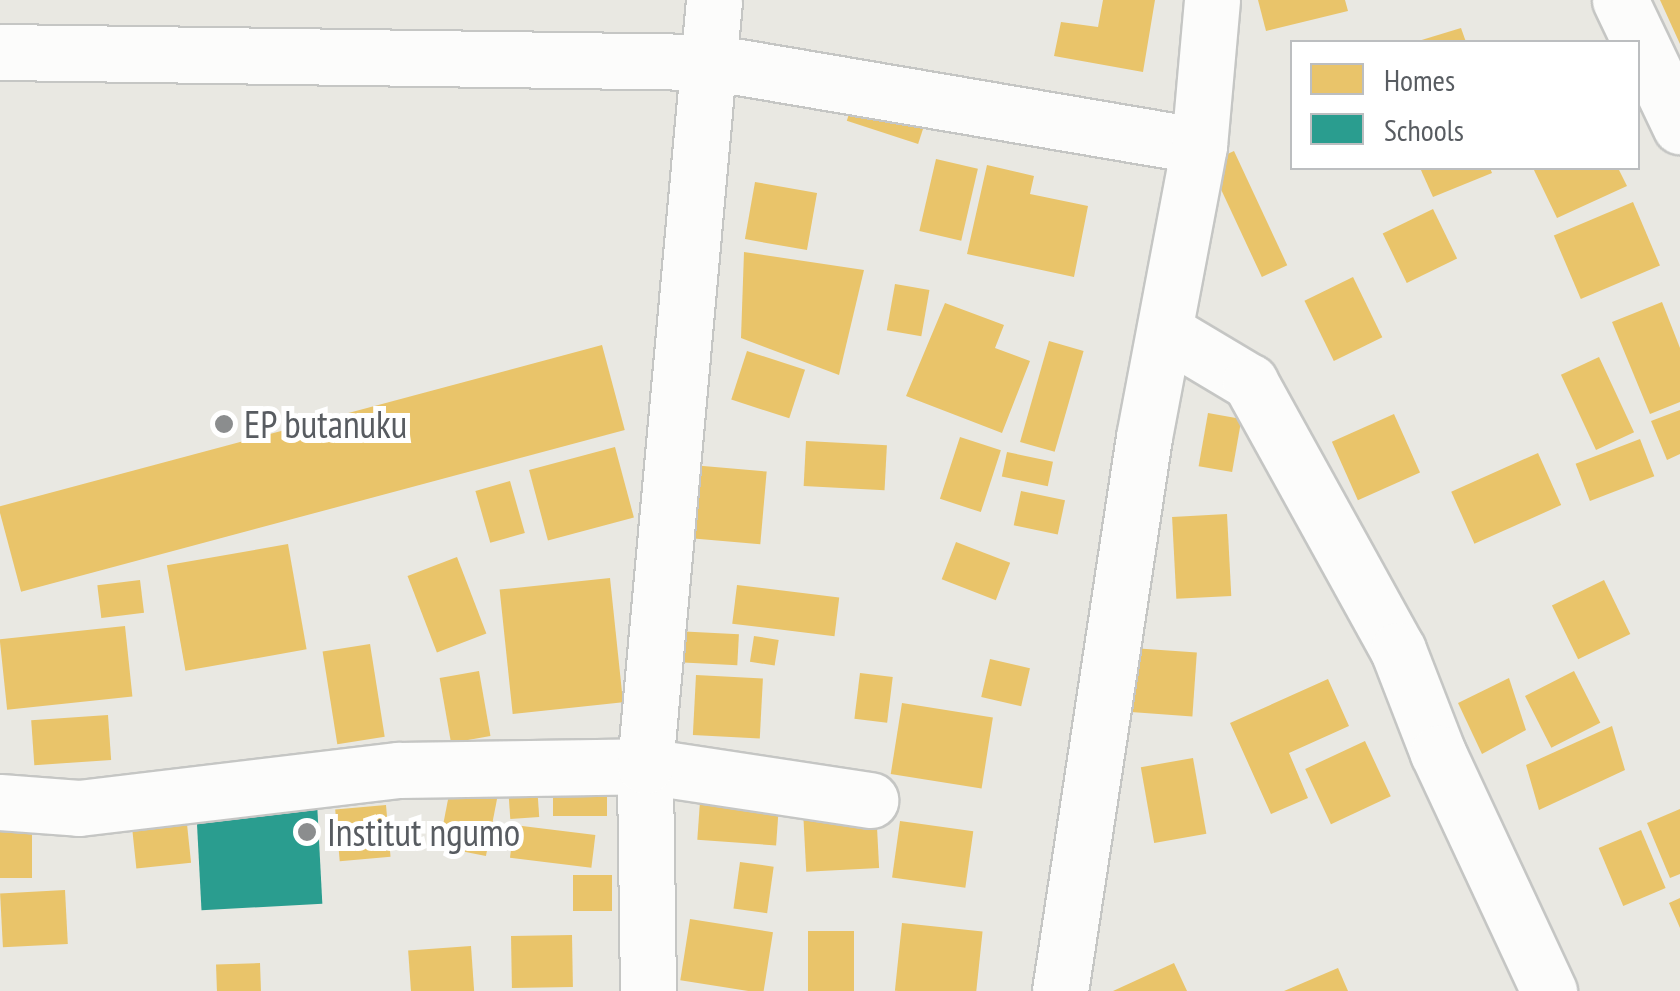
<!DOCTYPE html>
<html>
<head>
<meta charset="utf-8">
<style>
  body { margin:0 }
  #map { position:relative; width:1680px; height:991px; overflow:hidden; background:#e9e8e2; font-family:"PT Sans Narrow",sans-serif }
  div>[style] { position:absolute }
  .homes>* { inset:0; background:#e9c46a; transform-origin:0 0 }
  .schools>* { inset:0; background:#2a9d8f; transform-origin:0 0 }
  .roads { filter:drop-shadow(2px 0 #c5c6c4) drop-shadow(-2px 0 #c5c6c4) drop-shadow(0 2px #c5c6c4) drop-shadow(0 -2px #c5c6c4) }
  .minor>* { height:55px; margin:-27.5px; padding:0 27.5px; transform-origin:27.5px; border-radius:27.5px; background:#fcfcfb }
  .dots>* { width:28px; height:28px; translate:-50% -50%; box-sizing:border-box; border:5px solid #fff; border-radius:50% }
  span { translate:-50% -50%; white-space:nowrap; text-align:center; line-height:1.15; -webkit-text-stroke:10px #fff; paint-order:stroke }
  .poi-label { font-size:38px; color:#585c61 }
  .left { translate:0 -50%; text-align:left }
  .legend { position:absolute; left:1290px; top:40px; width:350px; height:130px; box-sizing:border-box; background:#fff; border:2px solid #bcbec0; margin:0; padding:12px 18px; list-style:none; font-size:30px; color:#585c61 }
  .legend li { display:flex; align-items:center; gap:20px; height:50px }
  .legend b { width:50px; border:2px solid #bcbec0 }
</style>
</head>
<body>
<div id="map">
  <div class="homes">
    <div style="clip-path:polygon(1103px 0,1155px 0,1143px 72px,1054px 56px,1061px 22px,1098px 27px)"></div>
    <div style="clip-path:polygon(1258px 0,1345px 0,1348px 11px,1266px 31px)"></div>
    <div style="clip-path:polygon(1660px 0,1680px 0,1680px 44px)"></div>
    <div style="clip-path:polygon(1461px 28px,1466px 42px,1415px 42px)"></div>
    <div style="left:861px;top:77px;width:75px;height:46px;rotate:18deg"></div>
    <div style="left:1234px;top:151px;width:126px;height:28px;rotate:65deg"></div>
    <div style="left:936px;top:159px;width:43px;height:74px;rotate:13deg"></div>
    <div style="clip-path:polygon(987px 165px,1034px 176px,1030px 194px,1088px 206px,1074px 277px,967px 254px)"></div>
    <div style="clip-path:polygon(1420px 168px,1490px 168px,1492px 173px,1433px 197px)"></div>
    <div style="clip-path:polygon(1533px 168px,1618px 168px,1627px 186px,1557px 218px)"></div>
    <div style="left:755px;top:182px;width:63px;height:58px;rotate:10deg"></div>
    <div style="left:1633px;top:202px;width:69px;height:86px;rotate:67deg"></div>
    <div style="left:1433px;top:209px;width:55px;height:56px;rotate:64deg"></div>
    <div style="clip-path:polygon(744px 252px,864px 270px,839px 375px,741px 338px)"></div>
    <div style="left:1353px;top:277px;width:67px;height:54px;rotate:64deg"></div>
    <div style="left:895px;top:284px;width:35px;height:47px;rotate:10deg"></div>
    <div style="clip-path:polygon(1662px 302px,1680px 348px,1680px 402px,1650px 414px,1612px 322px)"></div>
    <div style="clip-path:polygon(945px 303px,1004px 325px,995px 348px,1030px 361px,1002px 433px,906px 396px)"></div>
    <div style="left:1049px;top:341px;width:36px;height:105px;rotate:16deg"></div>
    <div style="left:602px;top:345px;width:88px;height:625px;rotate:75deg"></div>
    <div style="left:747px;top:351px;width:61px;height:51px;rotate:18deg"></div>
    <div style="left:1599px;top:357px;width:83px;height:42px;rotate:65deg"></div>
    <div style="clip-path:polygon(1680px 410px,1680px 454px,1667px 460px,1651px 421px)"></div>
    <div style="left:1208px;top:413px;width:34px;height:54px;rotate:10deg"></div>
    <div style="left:1394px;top:414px;width:64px;height:68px;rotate:66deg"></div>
    <div style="left:960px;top:437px;width:43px;height:65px;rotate:18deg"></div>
    <div style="left:1640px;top:439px;width:40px;height:69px;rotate:69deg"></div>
    <div style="left:806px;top:441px;width:81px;height:45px;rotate:3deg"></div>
    <div style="left:615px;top:447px;width:73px;height:89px;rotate:75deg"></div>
    <div style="left:1007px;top:452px;width:47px;height:25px;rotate:12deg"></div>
    <div style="left:1538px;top:453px;width:57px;height:95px;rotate:66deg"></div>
    <div style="left:680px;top:464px;width:87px;height:73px;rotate:5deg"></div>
    <div style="left:510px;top:481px;width:54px;height:36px;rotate:74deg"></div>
    <div style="left:1021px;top:491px;width:45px;height:35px;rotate:12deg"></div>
    <div style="left:1227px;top:514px;width:82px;height:55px;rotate:87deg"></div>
    <div style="left:956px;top:542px;width:58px;height:40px;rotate:21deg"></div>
    <div style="left:288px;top:544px;width:107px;height:123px;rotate:80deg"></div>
    <div style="left:457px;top:557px;width:82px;height:53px;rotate:69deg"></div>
    <div style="left:610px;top:578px;width:125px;height:111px;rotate:84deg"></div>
    <div style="left:140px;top:580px;width:33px;height:43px;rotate:83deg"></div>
    <div style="left:1604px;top:580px;width:60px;height:58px;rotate:64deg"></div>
    <div style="left:737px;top:585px;width:103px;height:39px;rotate:7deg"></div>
    <div style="left:125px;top:626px;width:71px;height:126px;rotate:84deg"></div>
    <div style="left:675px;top:631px;width:64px;height:31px;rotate:3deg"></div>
    <div style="left:754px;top:636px;width:25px;height:26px;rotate:9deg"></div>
    <div style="left:370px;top:644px;width:94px;height:48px;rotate:81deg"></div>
    <div style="left:1132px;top:648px;width:65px;height:64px;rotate:4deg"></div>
    <div style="left:990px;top:659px;width:41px;height:39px;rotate:13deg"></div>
    <div style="left:479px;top:671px;width:66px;height:40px;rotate:80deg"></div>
    <div style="left:1574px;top:671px;width:58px;height:55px;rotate:63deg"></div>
    <div style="left:860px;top:673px;width:33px;height:46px;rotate:7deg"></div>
    <div style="left:696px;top:675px;width:67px;height:60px;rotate:3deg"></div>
    <div style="clip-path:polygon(1509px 678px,1526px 730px,1482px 754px,1458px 703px)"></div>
    <div style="clip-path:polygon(1328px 679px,1349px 726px,1289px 753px,1308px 798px,1271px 814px,1230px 723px)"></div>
    <div style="left:902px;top:703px;width:92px;height:72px;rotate:9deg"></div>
    <div style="left:108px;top:715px;width:45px;height:77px;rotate:86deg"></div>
    <div style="clip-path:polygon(1612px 726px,1625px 770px,1539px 810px,1526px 765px)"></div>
    <div style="left:1365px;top:741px;width:61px;height:66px;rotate:65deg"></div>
    <div style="left:1193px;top:758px;width:77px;height:53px;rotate:80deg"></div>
    <div style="left:452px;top:779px;width:48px;height:69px;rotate:11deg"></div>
    <div style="left:553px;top:783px;width:54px;height:33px"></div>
    <div style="left:537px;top:785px;width:32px;height:29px;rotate:86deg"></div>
    <div style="left:701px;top:787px;width:79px;height:53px;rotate:4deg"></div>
    <div style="left:185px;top:805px;width:58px;height:55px;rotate:84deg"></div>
    <div style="left:386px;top:805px;width:52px;height:51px;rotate:85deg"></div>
    <div style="left:876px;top:808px;width:60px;height:73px;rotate:87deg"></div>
    <div style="clip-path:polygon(1680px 809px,1680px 874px,1670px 878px,1647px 823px)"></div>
    <div style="left:0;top:812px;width:32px;height:66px"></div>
    <div style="left:900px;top:821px;width:74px;height:57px;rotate:8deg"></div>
    <div style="left:514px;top:825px;width:82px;height:33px;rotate:7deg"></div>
    <div style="left:1641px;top:830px;width:63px;height:46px;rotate:67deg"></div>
    <div style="left:740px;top:862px;width:34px;height:47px;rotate:8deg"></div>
    <div style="left:573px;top:875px;width:39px;height:36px"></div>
    <div style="left:65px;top:890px;width:54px;height:65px;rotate:87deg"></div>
    <div style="clip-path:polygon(1680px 898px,1680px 928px,1669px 903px)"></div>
    <div style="left:690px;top:919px;width:84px;height:62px;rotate:9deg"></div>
    <div style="left:902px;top:923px;width:81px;height:68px;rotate:6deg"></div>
    <div style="left:808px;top:931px;width:46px;height:60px"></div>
    <div style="left:572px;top:935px;width:52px;height:61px;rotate:89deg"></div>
    <div style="left:471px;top:946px;width:45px;height:63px;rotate:86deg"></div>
    <div style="left:260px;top:963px;width:28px;height:44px;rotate:88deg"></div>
    <div style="clip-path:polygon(1174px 963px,1187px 991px,1113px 991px)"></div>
    <div style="clip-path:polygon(1338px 968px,1348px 991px,1284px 991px)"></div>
  </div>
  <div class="schools">
    <div style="left:317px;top:802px;width:102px;height:121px;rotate:87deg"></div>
  </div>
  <div class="roads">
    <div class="minor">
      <div style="left:1620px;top:0;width:140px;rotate:64.5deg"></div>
      <div style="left:0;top:52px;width:710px;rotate:0.81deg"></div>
      <div style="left:710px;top:62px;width:496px;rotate:9.7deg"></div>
      <div style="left:1166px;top:332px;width:98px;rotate:30.8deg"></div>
      <div style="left:1250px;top:382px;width:306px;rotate:61.1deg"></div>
      <div style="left:1398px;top:650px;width:110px;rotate:68.8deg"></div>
      <div style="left:1438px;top:753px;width:263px;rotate:65deg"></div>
      <div style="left:0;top:802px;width:79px;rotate:4.3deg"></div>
      <div style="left:79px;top:808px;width:322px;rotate:-6.8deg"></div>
      <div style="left:399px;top:770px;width:246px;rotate:-0.9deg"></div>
      <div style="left:645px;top:766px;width:228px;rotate:8.6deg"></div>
      <div style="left:648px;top:991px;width:225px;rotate:-90.8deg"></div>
      <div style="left:645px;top:766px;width:769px;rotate:-84.85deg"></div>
      <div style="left:1060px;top:991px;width:560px;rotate:-81.38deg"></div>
      <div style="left:1144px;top:437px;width:296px;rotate:-79.3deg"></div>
      <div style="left:1199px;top:146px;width:147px;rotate:-84.9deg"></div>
    </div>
  </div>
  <div class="dots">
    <div style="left:224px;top:424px;background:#8b8d8e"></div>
    <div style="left:307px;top:832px;background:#8b8d8e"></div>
  </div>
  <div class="poi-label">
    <span class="left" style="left:244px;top:424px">EP butanuku</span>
    <span class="left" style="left:327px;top:832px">Institut ngumo</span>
  </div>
  <ul class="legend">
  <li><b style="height:28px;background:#e9c46a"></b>Homes</li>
  <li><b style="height:28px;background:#2a9d8f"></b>Schools</li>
  </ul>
</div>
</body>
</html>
